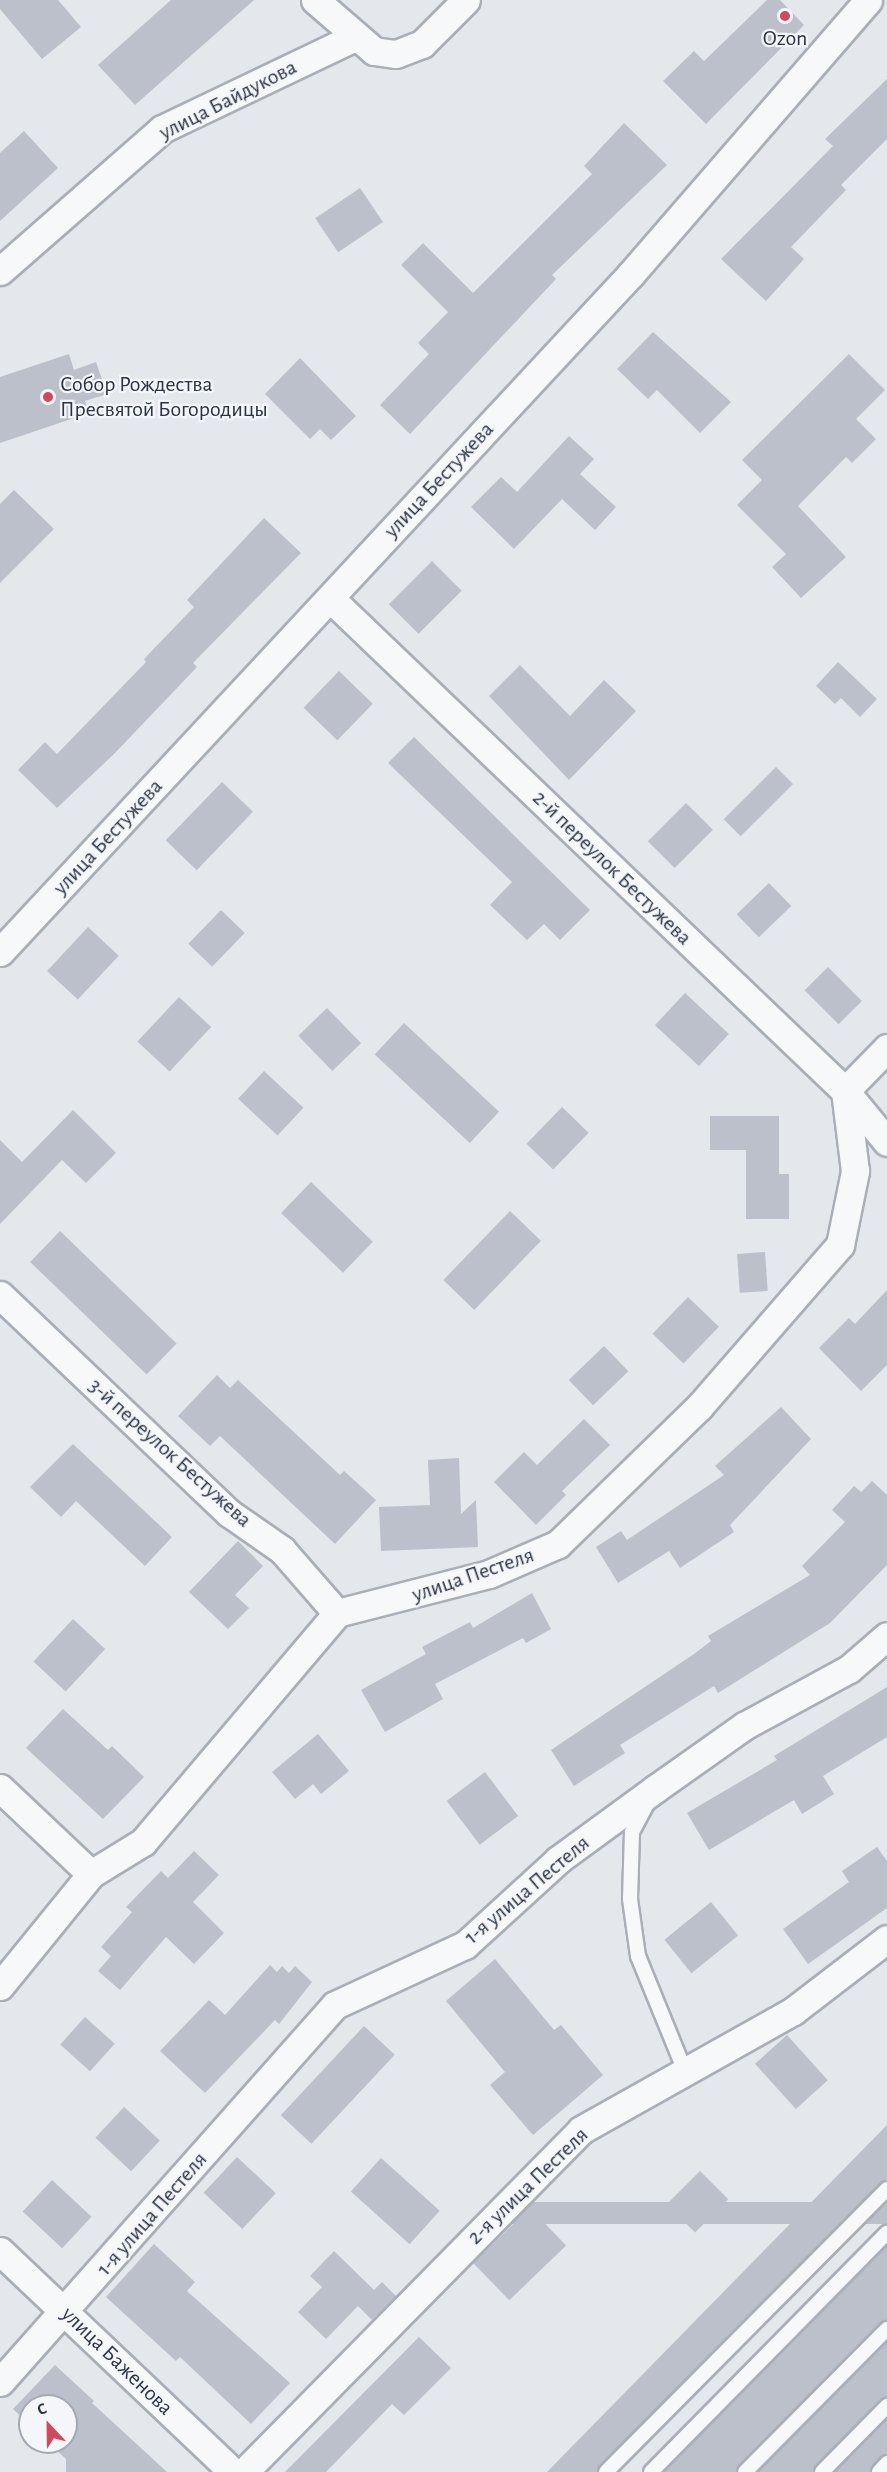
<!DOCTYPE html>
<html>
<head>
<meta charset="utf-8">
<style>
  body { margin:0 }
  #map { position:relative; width:887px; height:2472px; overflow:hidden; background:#e4e7ec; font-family:"Alegreya Sans",sans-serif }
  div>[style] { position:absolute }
  .building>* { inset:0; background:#bbc0ca; transform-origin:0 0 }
  .roads { filter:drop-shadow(2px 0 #a9aeb7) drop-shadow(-2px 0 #a9aeb7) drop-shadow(0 2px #a9aeb7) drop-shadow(0 -2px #a9aeb7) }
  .lane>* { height:14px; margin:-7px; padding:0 7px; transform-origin:7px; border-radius:7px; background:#f7f8fa }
  .street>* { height:27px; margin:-13.5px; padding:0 13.5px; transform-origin:13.5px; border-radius:13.5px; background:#f7f8fa }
  .dots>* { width:16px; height:16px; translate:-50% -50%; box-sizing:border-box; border:3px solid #f4f6f9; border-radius:50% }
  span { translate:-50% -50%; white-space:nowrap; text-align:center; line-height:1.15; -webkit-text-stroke:4.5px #f4f6f9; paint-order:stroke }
  .poi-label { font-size:22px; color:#2b3445 }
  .left { translate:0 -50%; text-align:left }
  .street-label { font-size:22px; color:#2b3445 }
  .north { position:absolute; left:18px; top:2394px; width:60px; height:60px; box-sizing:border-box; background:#f4f6f9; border:2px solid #a4a8b1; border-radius:50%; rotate:338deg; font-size:16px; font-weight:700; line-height:24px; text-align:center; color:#2b3445 }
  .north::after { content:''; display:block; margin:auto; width:21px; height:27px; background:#d1495b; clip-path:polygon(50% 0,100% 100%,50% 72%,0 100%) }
</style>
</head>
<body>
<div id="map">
  <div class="building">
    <div style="clip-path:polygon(0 0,58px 0,81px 27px,42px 59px,0 9px)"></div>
    <div style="clip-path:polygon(171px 0,254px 0,135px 105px,98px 65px)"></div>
    <div style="clip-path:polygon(767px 0,780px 0,804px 25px,706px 124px,663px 81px,694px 51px,704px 61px)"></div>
    <div style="clip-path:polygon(887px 79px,887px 139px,841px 185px,846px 190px,791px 247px,804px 259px,766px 301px,721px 259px,833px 146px,825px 139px)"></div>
    <div style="clip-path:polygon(624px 123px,667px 165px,552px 275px,556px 279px,410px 434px,380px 405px,429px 354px,418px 343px,448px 312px,401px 265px,423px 243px,473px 293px,592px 174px,584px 166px)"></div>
    <div style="clip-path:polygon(24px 131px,58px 168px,0 221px,0 153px)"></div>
    <div style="left:360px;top:188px;width:41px;height:54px;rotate:56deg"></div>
    <div style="clip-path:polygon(653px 332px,731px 402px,700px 433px,657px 390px,648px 399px,617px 369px)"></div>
    <div style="clip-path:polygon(69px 354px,74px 370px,96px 362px,107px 394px,85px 401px,89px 413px,0 443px,0 377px)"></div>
    <div style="clip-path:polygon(849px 354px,885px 390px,856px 419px,876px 439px,852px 463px,846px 457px,798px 506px,846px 557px,801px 598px,772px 567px,786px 554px,737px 505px,762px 480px,742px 460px)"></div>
    <div style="clip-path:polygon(300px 358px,356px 416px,331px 440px,320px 429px,310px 439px,265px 394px)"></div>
    <div style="clip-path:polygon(569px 436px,594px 459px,580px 474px,616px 507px,595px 530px,562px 499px,514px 549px,471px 507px,501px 477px,517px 492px)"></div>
    <div style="clip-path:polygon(14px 490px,54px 529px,0 583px,0 504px)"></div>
    <div style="clip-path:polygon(264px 518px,301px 553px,193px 663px,197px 667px,115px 753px,57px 808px,18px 770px,45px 742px,57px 754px,146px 662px,144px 659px,194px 607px,187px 600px)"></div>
    <div style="left:432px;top:561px;width:42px;height:61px;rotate:45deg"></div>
    <div style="clip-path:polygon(838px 662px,877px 699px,860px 717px,841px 698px,835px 704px,816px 686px)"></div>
    <div style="clip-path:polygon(520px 665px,570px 716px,604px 680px,636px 711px,569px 780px,489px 696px)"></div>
    <div style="left:339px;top:671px;width:47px;height:51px;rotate:44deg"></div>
    <div style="clip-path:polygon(414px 737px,590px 910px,560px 940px,544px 924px,527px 940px,490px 905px,512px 882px,388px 763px)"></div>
    <div style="left:776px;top:767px;width:24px;height:74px;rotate:45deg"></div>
    <div style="left:222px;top:782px;width:43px;height:81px;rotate:44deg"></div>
    <div style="left:686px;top:803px;width:38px;height:54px;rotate:45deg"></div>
    <div style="left:769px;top:883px;width:32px;height:45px;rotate:46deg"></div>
    <div style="left:221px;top:910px;width:33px;height:47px;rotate:44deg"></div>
    <div style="left:88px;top:927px;width:42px;height:60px;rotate:43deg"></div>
    <div style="left:828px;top:967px;width:48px;height:33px;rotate:45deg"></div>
    <div style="left:685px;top:993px;width:60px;height:44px;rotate:43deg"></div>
    <div style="left:179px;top:997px;width:44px;height:61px;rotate:43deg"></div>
    <div style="left:327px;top:1008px;width:49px;height:40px;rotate:46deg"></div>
    <div style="left:404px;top:1023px;width:130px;height:43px;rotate:43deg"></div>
    <div style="left:264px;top:1071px;width:54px;height:38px;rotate:43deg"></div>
    <div style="left:562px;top:1107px;width:37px;height:51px;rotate:44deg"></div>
    <div style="clip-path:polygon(73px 1110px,116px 1153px,86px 1183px,62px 1160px,0 1224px,0 1140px,22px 1162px)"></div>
    <div style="clip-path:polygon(710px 1116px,779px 1116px,779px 1174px,789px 1174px,789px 1219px,746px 1219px,746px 1150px,710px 1150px)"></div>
    <div style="left:311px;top:1182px;width:86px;height:43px;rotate:44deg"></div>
    <div style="left:510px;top:1211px;width:43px;height:96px;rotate:44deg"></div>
    <div style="left:60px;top:1231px;width:162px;height:43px;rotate:44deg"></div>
    <div style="left:765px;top:1252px;width:39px;height:28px;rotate:86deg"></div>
    <div style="clip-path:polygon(887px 1290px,887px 1365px,861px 1391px,819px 1348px,849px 1318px,855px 1324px)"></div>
    <div style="left:688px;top:1297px;width:43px;height:51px;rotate:44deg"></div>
    <div style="left:604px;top:1346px;width:35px;height:49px;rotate:46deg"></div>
    <div style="clip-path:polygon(217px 1375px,230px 1388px,238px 1380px,340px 1475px,344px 1471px,376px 1500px,335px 1544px,220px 1436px,210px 1446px,178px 1416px)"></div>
    <div style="clip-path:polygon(781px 1407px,811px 1439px,730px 1525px,734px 1532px,680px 1568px,669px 1551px,618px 1583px,596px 1547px,621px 1531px,627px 1540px,724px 1475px,715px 1466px)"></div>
    <div style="clip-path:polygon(584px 1419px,610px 1445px,562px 1491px,566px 1495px,536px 1525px,494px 1482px,524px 1452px,537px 1465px)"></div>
    <div style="clip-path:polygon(73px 1444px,172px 1537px,145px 1566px,76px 1501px,61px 1517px,30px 1487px)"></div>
    <div style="clip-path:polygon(459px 1458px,461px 1514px,476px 1500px,478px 1547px,381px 1551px,379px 1507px,430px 1505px,428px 1460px)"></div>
    <div style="clip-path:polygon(872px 1481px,887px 1495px,887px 1565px,830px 1623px,718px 1693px,714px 1686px,620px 1745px,625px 1753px,574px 1786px,551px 1750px,694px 1654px,711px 1641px,708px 1636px,810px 1575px,802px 1566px,845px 1522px,832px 1510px,854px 1486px,861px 1492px)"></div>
    <div style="clip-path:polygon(238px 1541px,263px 1566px,235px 1595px,249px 1608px,228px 1629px,189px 1592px)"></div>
    <div style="clip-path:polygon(532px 1593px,551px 1629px,526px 1643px,523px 1638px,435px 1684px,443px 1699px,385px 1732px,361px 1690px,426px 1654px,422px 1647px,470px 1622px,473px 1628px)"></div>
    <div style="left:73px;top:1619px;width:44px;height:58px;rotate:43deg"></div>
    <div style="clip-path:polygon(887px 1687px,887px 1737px,823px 1776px,834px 1794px,802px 1814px,794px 1800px,709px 1850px,687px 1813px,777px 1760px,774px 1756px)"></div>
    <div style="clip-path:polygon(63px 1709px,108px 1750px,112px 1746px,144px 1777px,103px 1819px,26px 1748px)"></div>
    <div style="clip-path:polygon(318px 1734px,349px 1771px,321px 1794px,313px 1784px,295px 1799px,272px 1772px)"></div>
    <div style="left:485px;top:1772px;width:55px;height:48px;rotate:53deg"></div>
    <div style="clip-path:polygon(877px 1847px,887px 1861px,887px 1908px,808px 1964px,783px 1929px,849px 1882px,842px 1871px)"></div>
    <div style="clip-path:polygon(194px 1851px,219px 1875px,193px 1902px,224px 1933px,194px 1964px,166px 1937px,120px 1990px,98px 1971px,111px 1956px,101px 1947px,132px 1912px,126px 1907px,161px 1871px,168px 1878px)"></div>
    <div style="left:711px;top:1902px;width:43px;height:60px;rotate:51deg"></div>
    <div style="clip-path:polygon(495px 1959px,554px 2030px,561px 2025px,603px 2075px,533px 2135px,490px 2085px,505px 2072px,446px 2001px)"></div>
    <div style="clip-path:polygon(270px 1965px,277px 1972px,282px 1966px,289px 1973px,295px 1966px,312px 1982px,279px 2024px,275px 2020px,205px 2093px,160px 2051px,209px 2000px,225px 2015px)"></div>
    <div style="left:85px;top:2017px;width:40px;height:37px;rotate:42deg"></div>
    <div style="left:364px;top:2026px;width:42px;height:122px;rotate:43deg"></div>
    <div style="left:787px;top:2035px;width:61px;height:43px;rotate:48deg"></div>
    <div style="left:124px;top:2107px;width:49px;height:42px;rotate:43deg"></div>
    <div style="clip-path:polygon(887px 2125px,887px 2180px,597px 2472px,547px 2472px)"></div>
    <div style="left:237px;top:2157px;width:53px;height:49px;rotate:43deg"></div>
    <div style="left:381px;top:2158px;width:79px;height:45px;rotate:42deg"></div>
    <div style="left:700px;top:2171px;width:40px;height:47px;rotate:45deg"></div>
    <div style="left:52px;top:2180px;width:54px;height:43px;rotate:43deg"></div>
    <div style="left:887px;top:2202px;width:22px;height:380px;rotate:90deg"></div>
    <div style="left:530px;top:2208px;width:52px;height:79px;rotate:46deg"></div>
    <div style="clip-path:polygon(154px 2244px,195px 2282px,187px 2291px,290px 2383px,251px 2424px,180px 2357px,176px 2361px,106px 2297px)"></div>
    <div style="clip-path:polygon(887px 2246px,887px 2320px,736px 2472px,664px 2472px)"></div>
    <div style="clip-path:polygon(334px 2251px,374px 2290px,382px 2282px,396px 2296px,372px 2320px,358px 2306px,326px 2339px,298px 2312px,322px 2287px,310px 2276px)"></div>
    <div style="clip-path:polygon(419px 2337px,451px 2368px,404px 2415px,392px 2404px,326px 2472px,285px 2472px)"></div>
    <div style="clip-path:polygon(887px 2342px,887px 2397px,813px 2472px,758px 2472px)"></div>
    <div style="clip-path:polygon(55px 2365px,94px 2401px,92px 2403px,167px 2472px,66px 2472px,66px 2459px,48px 2442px,66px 2442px,66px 2406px,30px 2406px,30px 2425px,13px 2409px)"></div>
    <div style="clip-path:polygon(887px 2419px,887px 2454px,870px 2472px,835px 2472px)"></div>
  </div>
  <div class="roads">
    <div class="lane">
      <div style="left:648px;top:1802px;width:34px;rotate:118deg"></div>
      <div style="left:632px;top:1832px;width:67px;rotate:91.7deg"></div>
      <div style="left:630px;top:1899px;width:58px;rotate:82deg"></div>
      <div style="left:638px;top:1956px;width:124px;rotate:67.8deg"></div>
      <div style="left:606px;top:2472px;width:399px;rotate:-45.2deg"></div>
      <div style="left:651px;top:2472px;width:336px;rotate:-45.4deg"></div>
      <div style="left:745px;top:2472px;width:202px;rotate:-45.2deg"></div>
      <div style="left:822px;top:2472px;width:93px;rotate:-45.4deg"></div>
      <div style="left:879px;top:2472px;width:12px;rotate:-48deg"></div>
    </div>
    <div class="street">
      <div style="left:315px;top:0;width:78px;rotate:40.8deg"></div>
      <div style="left:374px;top:51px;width:22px;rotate:8deg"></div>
      <div style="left:396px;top:54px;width:28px;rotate:-21deg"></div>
      <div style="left:422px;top:44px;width:62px;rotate:-45deg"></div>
      <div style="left:0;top:271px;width:215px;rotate:-41.2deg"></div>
      <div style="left:162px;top:129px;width:214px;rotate:-25.5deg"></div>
      <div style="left:331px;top:599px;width:712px;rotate:43.75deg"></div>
      <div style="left:845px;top:1091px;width:66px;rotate:50.5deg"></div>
      <div style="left:0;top:952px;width:926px;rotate:-47.06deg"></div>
      <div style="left:631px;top:274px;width:362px;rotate:-49.1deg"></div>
      <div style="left:0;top:1295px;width:316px;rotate:43.6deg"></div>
      <div style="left:229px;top:1513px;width:65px;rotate:34.9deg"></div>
      <div style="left:282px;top:1550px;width:84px;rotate:48.9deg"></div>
      <div style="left:0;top:1788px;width:125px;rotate:43.4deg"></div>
      <div style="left:0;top:1986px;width:144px;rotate:-50.9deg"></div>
      <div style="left:91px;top:1874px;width:61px;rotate:-31.6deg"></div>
      <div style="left:143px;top:1842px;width:300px;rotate:-49.7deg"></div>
      <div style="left:337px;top:1613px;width:157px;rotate:-14.4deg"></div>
      <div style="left:489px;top:1574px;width:75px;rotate:-23.5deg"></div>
      <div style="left:558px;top:1544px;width:197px;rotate:-44.2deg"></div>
      <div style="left:699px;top:1407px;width:215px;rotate:-49deg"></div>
      <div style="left:840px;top:1245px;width:76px;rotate:-78.5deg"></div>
      <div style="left:855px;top:1171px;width:81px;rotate:-97.1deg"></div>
      <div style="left:845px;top:1091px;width:60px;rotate:-45.7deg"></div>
      <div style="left:0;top:2251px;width:321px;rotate:43.5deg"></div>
      <div style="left:0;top:2382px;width:504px;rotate:-48.38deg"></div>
      <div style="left:335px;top:2005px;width:143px;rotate:-24.8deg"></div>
      <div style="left:465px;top:1945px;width:126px;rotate:-42.4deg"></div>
      <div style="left:558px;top:1860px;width:120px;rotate:-36.2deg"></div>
      <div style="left:655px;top:1789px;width:109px;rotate:-35.3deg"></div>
      <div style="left:744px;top:1726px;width:119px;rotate:-28.5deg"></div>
      <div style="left:849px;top:1669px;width:50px;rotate:-41deg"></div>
      <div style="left:244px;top:2472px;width:480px;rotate:-45.4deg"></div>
      <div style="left:581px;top:2130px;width:243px;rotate:-29.3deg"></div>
      <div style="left:793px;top:2011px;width:118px;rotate:-37.5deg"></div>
    </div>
  </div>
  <div class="dots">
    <div style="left:785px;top:16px;background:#d1495b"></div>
    <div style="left:48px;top:397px;background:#d1495b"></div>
  </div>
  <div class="poi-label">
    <span style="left:785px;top:39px">Ozon</span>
    <span class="left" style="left:60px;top:397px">Собор Рождества<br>Пресвятой Богородицы</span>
  </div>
  <div class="street-label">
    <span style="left:228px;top:100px;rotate:-27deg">улица Байдукова</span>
    <span style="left:439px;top:480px;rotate:-47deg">улица Бестужева</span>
    <span style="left:108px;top:837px;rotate:-47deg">улица Бестужева</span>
    <span style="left:612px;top:868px;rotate:44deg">2-й переулок Бестужева</span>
    <span style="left:170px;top:1453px;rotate:42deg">3-й переулок Бестужева</span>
    <span style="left:473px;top:1575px;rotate:-19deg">улица Пестеля</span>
    <span style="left:527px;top:1890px;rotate:-40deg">1-я улица Пестеля</span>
    <span style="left:528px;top:2186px;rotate:-44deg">2-я улица Пестеля</span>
    <span style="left:152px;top:2214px;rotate:-49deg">1-я улица Пестеля</span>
    <span style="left:117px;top:2361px;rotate:44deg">улица Баженова</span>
  </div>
  <div class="north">С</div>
</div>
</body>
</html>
